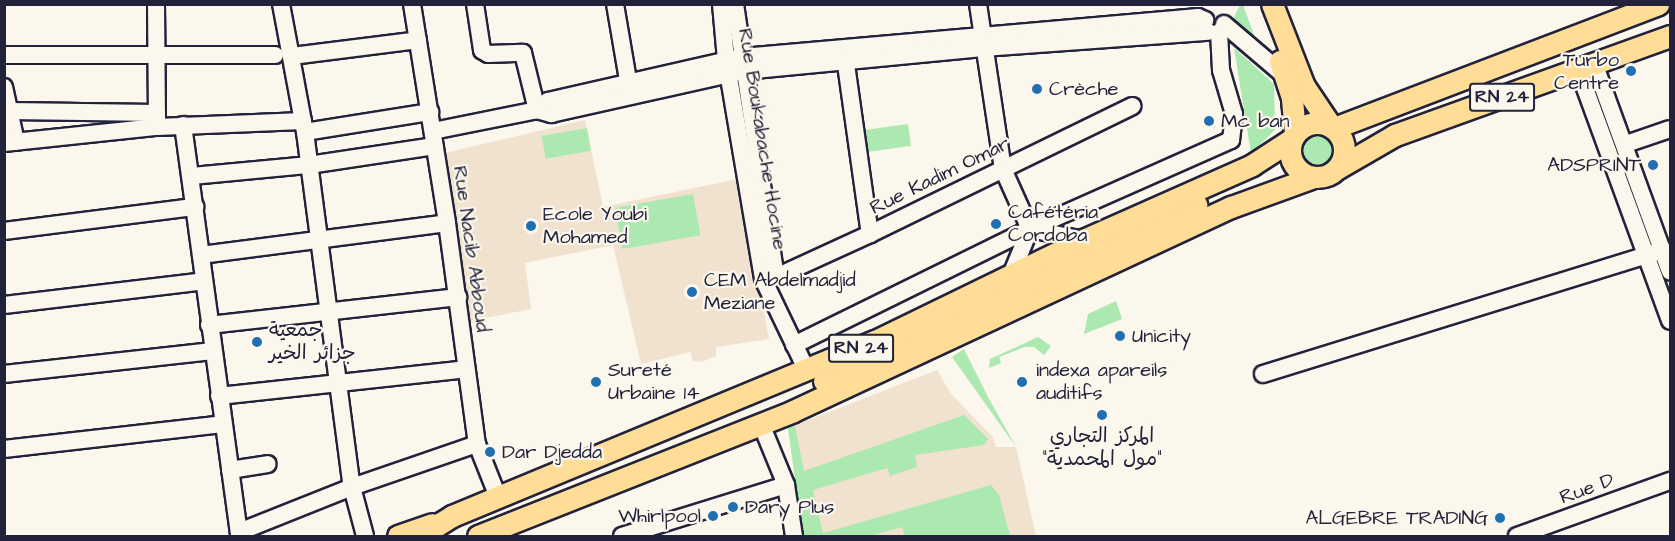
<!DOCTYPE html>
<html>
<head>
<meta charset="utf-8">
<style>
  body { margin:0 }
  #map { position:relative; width:1675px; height:541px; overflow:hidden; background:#fbf7ec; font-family:"Architects Daughter","Playpen Sans Arabic",sans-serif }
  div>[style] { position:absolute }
  .built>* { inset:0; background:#f0e2ce }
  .green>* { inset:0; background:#abe9b0; transform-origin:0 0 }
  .round { border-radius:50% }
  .roads { filter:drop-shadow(2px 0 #22223b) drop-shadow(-2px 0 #22223b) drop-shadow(0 2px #22223b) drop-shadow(0 -2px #22223b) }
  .minor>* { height:16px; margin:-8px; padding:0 8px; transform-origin:8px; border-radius:8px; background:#fbf7ec }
  .major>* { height:21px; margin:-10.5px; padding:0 10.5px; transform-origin:10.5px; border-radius:10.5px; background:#ffdd96 }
  .major>.ring { margin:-10.5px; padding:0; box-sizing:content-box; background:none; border:21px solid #ffdd96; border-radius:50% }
  .dots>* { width:16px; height:16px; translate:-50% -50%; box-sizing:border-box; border:3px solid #fbf7ec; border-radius:50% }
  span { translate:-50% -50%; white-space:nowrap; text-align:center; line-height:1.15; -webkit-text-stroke:4.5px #fbf7ec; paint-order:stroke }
  .shield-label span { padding:2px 4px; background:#fbf7ec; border:2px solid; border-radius:4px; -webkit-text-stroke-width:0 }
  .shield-label { font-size:18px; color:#22223b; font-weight:700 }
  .poi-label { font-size:20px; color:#22223b }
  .right { translate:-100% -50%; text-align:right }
  .left { translate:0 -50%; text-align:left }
  .street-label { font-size:20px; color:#22223b }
  .frame { position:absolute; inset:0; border:6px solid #22223b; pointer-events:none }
</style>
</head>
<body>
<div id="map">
  <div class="built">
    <div style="clip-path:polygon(585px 120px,603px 207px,738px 179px,769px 339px,716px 347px,716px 356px,701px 362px,693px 361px,690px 352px,641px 364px,613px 245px,525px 263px,531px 309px,470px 321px,445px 153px)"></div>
    <div style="clip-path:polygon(937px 370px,951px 394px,993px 437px,996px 447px,1016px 447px,1036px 536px,803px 536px,788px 428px)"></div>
  </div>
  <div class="green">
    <div style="clip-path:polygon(1240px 5px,1243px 5px,1257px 43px,1232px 21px)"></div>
    <div style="clip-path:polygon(1234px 48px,1274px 84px,1275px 130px,1251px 153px)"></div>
    <div style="left:908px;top:124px;width:22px;height:44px;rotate:82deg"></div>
    <div style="left:587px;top:128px;width:23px;height:46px;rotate:80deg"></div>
    <div class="round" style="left:1299px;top:136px;width:36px;height:36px"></div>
    <div style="left:693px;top:194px;width:42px;height:79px;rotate:80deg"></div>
    <div style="clip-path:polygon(1116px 301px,1122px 319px,1084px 334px,1088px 314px)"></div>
    <div style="clip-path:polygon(1038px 337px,1051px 346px,1044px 355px,1034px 347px,1025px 347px,999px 357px,1001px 363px,989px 368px,990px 359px)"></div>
    <div style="clip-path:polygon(964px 349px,988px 397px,1016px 447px,952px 357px)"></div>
    <div style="clip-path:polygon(964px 415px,988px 439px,984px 445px,915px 455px,917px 467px,890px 476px,887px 468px,813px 490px,823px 533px,991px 485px,999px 495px,1010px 536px,905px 536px,902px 527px,870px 536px,803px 536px,788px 428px,795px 426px,804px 471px)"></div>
  </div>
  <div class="roads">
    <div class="minor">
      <div style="left:156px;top:4px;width:120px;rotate:89.5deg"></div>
      <div style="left:281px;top:4px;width:130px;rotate:79.4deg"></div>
      <div style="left:305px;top:132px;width:358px;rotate:82.5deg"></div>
      <div style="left:352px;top:487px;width:51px;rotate:75.1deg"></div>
      <div style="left:412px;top:4px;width:222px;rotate:80.9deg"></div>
      <div style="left:447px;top:223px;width:223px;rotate:82.3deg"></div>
      <div style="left:477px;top:444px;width:57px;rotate:68.4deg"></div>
      <div style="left:475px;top:4px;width:47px;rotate:81.3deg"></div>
      <div style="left:482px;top:50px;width:7px;rotate:34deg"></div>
      <div style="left:488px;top:54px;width:35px;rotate:-2deg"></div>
      <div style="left:523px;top:53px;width:59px;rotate:76.2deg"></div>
      <div style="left:615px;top:4px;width:89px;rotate:80.3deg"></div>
      <div style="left:721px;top:4px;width:56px;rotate:84.9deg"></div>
      <div style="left:726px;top:60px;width:222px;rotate:80.4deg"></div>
      <div style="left:763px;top:279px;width:102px;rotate:64.4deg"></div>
      <div style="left:735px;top:4px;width:276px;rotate:81.5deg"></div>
      <div style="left:978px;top:4px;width:167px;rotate:81.4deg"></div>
      <div style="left:1003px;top:169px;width:66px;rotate:65.8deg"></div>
      <div style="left:1224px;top:24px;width:80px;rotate:40.4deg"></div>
      <div style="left:844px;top:50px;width:186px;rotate:82deg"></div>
      <div style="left:4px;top:55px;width:271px"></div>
      <div style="left:292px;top:56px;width:127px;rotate:-7.2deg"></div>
      <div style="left:1594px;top:63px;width:222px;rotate:70deg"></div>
      <div style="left:1578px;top:69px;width:268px;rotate:69.9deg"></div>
      <div style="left:4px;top:87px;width:56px;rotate:77.7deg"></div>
      <div style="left:537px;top:110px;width:14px;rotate:-39deg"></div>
      <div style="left:548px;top:101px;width:199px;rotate:-12.8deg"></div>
      <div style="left:742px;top:57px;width:458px;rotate:-5deg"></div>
      <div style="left:1198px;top:17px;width:8px;rotate:23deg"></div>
      <div style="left:9px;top:111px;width:148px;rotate:0.8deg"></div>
      <div style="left:183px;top:125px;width:415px;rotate:82.2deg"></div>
      <div style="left:433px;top:131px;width:106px;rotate:-11.4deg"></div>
      <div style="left:537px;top:110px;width:15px;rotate:16deg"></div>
      <div style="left:551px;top:114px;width:198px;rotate:-12.6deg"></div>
      <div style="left:744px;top:71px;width:240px;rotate:-5.5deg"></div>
      <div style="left:983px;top:48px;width:226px;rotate:-4.1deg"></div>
      <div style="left:305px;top:132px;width:127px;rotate:-9.1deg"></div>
      <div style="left:4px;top:143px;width:154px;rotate:-6deg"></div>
      <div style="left:157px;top:127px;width:146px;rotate:-2.4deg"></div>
      <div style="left:1626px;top:144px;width:46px;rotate:-18.8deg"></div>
      <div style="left:192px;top:176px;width:118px;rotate:-5.4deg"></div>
      <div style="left:309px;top:165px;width:127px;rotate:-8.6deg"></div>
      <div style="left:1030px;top:229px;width:54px;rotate:11.7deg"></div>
      <div style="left:4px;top:231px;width:193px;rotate:-7.2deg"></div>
      <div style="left:201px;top:255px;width:248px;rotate:-7.4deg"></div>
      <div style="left:1011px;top:275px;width:50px;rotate:-67.6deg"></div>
      <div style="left:763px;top:279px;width:13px;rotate:-9deg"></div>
      <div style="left:776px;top:277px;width:103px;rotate:-24.6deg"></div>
      <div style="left:870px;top:234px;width:292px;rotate:-26deg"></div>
      <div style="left:4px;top:305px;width:201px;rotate:-6.8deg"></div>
      <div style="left:209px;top:325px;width:251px;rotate:-6.4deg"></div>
      <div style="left:794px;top:345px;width:263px;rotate:-26.2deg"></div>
      <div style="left:1030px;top:229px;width:220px;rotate:-23.9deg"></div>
      <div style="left:1231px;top:140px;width:26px;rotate:-83deg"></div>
      <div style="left:1234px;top:114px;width:46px;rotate:-106.5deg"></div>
      <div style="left:1221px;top:70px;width:38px;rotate:-93deg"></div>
      <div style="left:4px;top:374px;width:210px;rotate:-6.3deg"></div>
      <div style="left:1263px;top:374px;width:419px;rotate:-17.2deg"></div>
      <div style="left:219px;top:396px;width:248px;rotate:-6.2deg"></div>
      <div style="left:761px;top:424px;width:66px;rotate:67.7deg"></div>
      <div style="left:786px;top:485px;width:52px;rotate:81.1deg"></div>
      <div style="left:4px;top:449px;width:220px;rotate:-6.5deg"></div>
      <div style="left:230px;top:470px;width:38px;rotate:-9deg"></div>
      <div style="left:239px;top:532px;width:122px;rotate:-21.7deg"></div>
      <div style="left:352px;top:487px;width:132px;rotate:-19deg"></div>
      <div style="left:622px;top:536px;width:172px;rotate:-17.3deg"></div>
      <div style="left:1517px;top:536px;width:163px;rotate:-19.8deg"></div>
    </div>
    <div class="major">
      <div style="left:1272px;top:4px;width:88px;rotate:68.7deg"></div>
      <div style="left:1304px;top:86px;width:48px;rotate:56deg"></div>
      <div style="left:1280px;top:61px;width:40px;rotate:72deg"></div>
      <div style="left:1292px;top:99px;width:35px;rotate:85deg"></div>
      <div class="ring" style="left:1290px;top:123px;width:33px;height:33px"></div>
      <div style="left:1334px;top:128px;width:347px;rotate:-20.9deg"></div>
      <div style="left:1338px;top:168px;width:66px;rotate:-30.1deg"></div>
      <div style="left:1395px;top:135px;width:292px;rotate:-19.8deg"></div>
      <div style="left:824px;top:381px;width:412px;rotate:-25.3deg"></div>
      <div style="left:398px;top:536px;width:36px;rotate:-19deg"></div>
      <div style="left:420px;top:536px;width:38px;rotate:-32deg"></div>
      <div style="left:452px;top:516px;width:458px;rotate:-22.5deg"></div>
      <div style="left:875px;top:341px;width:231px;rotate:-25.9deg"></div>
      <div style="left:1083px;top:240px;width:185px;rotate:-23.9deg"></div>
      <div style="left:1252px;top:165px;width:48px;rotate:-33deg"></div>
      <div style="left:478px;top:536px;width:339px;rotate:-21.6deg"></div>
      <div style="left:793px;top:411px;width:483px;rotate:-25deg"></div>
      <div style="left:1231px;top:207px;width:88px;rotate:-19.9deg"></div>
    </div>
  </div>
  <div class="dots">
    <div style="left:1631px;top:71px;background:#1f6fb2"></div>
    <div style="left:1037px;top:89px;background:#1f6fb2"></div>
    <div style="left:1209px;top:121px;background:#1f6fb2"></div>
    <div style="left:1653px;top:165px;background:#1f6fb2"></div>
    <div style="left:996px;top:224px;background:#1f6fb2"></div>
    <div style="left:531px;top:226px;background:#1f6fb2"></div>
    <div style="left:692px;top:292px;background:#1f6fb2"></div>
    <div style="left:1120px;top:336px;background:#1f6fb2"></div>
    <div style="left:257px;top:342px;background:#1f6fb2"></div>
    <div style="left:596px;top:382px;background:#1f6fb2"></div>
    <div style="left:1022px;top:382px;background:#1f6fb2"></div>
    <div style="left:1102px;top:415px;background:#1f6fb2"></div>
    <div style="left:490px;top:452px;background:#1f6fb2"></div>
    <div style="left:733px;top:507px;background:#1f6fb2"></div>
    <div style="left:713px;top:516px;background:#1f6fb2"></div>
    <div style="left:1500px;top:518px;background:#1f6fb2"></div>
  </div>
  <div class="shield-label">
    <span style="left:1502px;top:97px">RN 24</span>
    <span style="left:861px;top:348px">RN 24</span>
  </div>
  <div class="poi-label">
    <span class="right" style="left:1619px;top:72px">Turbo<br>Centre</span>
    <span class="left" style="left:1049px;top:89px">Crèche</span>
    <span class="left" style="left:1221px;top:121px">Mc ban</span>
    <span class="right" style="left:1641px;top:165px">ADSPRINT</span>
    <span class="left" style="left:1008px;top:224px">Cafétéria<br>Cordoba</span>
    <span class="left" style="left:543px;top:226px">Ecole Youbi<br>Mohamed</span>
    <span class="left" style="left:704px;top:292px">CEM Abdelmadjid<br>Meziane</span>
    <span class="left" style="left:269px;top:342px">جمعية<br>جزائر الخير</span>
    <span class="left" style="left:1132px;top:336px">Unicity</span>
    <span class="left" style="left:608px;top:382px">Sureté<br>Urbaine 14</span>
    <span class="left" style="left:1036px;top:382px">indexa apareils<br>auditifs</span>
    <span style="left:1102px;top:448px">المركز التجاري<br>"مول المحمدية"</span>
    <span class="left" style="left:502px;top:452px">Dar Djedda</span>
    <span class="left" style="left:745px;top:507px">Dary Plus</span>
    <span class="right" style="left:701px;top:516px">Whirlpool</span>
    <span class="right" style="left:1488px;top:518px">ALGEBRE TRADING</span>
  </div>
  <div class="street-label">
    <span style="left:762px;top:139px;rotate:81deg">Rue Boukabache Hocine</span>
    <span style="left:940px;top:176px;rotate:-26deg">Rue Kadim Omar</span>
    <span style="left:471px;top:249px;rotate:82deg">Rue Nacib Abboud</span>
    <span style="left:1587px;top:489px;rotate:-20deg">Rue D</span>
  </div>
  <div class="frame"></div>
</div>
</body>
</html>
